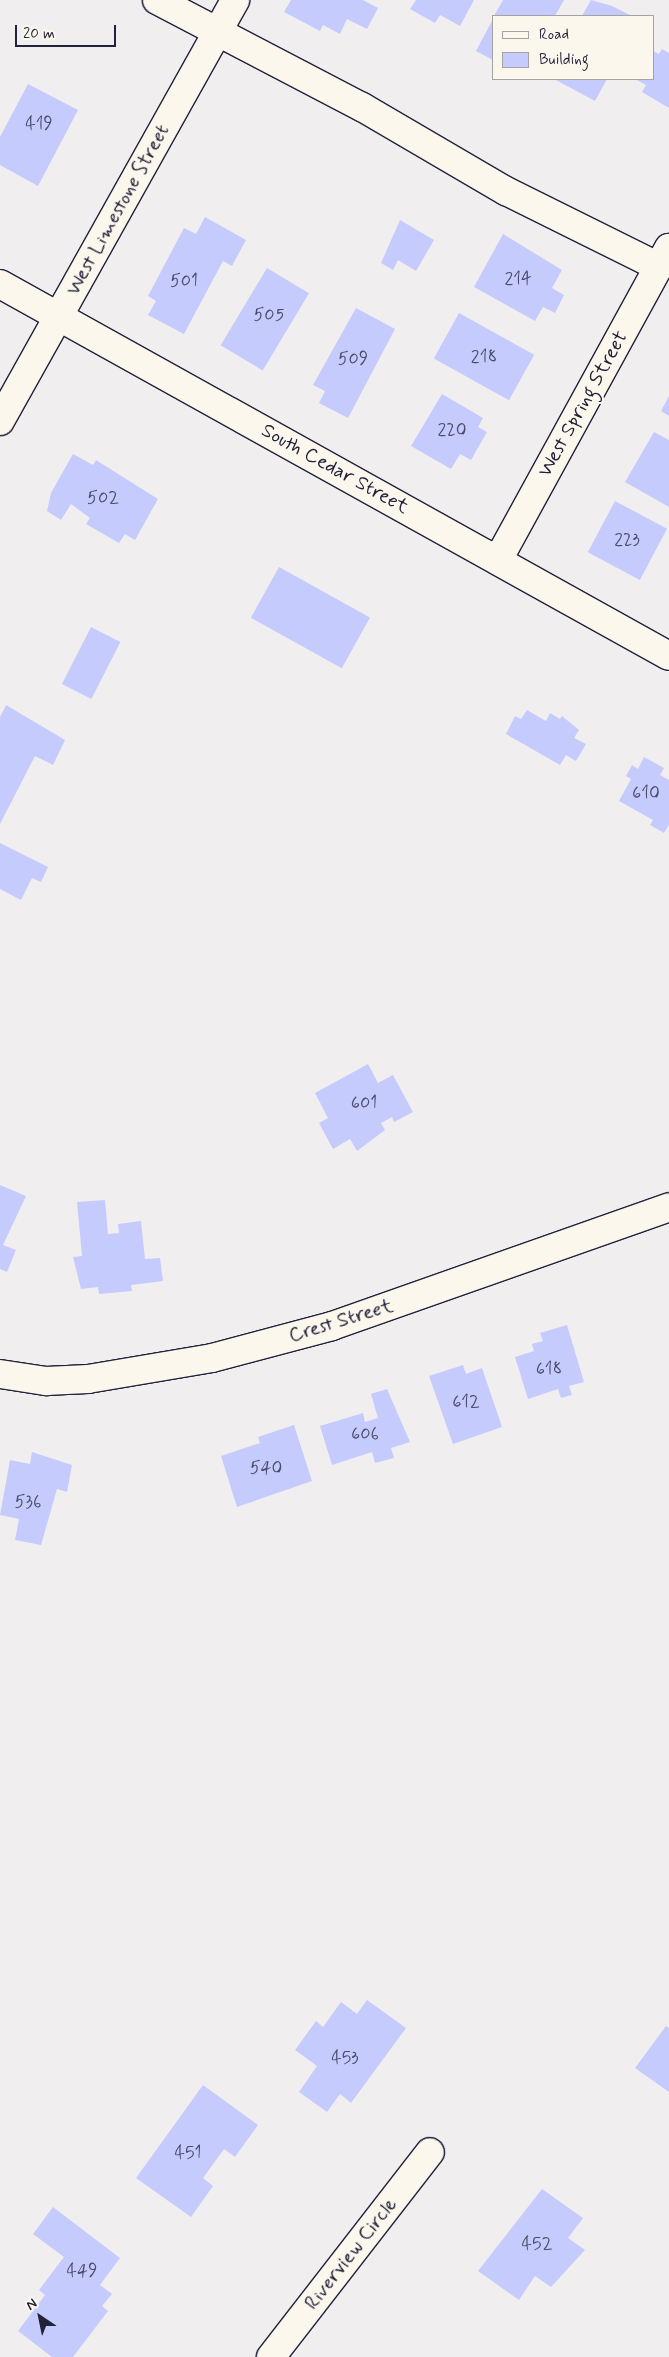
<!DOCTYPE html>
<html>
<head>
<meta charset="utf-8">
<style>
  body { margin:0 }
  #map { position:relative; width:669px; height:2357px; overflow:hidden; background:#f0eeef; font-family:Mynerve,sans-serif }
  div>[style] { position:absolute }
  .building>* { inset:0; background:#c6cbfd; transform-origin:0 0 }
  .roads { filter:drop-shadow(1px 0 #22223b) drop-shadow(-1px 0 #22223b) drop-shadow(0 1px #22223b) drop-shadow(0 -1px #22223b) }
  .minor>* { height:28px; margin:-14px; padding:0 14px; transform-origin:14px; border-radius:14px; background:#fbf7ec }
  span { translate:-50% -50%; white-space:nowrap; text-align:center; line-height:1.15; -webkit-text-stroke:4px #fbf7ec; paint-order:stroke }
  .number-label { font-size:18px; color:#4b4c6c }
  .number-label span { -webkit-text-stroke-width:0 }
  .street-label { font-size:20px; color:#22223b }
  .legend { position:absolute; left:492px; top:15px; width:162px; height:65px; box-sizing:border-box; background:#fbf7ec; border:1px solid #a4a2a5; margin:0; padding:6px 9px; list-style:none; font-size:15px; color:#22223b }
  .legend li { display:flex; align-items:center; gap:10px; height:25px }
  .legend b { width:25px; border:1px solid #a4a2a5 }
  .north { position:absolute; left:15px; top:2292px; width:50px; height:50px; -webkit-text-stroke:4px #fbf7ec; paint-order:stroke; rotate:326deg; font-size:14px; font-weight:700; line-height:20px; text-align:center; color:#22223b }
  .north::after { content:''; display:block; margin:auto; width:18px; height:22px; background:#22223b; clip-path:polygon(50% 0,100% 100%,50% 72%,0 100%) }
  .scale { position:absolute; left:15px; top:25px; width:101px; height:22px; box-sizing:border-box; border:2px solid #22223b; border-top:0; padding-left:6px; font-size:15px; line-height:18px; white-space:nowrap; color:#22223b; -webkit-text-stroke:4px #fbf7ec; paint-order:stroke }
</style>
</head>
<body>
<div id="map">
  <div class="building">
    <div style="clip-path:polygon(291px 0,363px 0,378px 8px,367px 29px,347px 19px,340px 34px,323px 25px,320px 31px,284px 12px)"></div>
    <div style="clip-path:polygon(416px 0,474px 0,460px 26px,440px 15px,435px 23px,410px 9px)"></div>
    <div style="clip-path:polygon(503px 0,564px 0,555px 16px,494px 16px)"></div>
    <div style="clip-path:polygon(591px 0,612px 6px,632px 16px,582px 16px)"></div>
    <div style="clip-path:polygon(493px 19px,493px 60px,476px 51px)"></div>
    <div style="clip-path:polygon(662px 49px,669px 53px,669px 108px,642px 92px,646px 85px,635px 79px,653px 79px,653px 51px,659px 54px)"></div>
    <div style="clip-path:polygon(554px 79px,607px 79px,595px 101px)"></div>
    <div style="clip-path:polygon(28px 84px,78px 110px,38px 186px,0 165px,0 137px)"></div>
    <div style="clip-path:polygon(205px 217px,246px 240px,232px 266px,223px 261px,184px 334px,148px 315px,156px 301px,148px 296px,184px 228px,196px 234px)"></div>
    <div style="clip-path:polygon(400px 220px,434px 240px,416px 271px,398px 260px,393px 270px,381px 263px)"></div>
    <div style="clip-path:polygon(503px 234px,562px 270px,552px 288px,564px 295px,555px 313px,543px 307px,535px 321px,474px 287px)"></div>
    <div style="left:267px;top:268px;width:49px;height:90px;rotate:31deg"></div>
    <div style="clip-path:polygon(356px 308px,395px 329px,348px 418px,319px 403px,325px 391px,313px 385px)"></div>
    <div style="left:459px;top:313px;width:86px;height:52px;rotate:29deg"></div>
    <div style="clip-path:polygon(442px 394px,483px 418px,478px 427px,487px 432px,471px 460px,460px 454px,451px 469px,411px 446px)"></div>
    <div style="clip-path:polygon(669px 396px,669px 416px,661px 411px)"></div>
    <div style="clip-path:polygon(654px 432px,669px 440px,669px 507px,625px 482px)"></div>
    <div style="clip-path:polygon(73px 454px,93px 465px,96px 460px,158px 499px,135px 540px,125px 534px,119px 543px,86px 524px,90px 518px,71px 504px,61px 520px,47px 511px,51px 493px)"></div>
    <div style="left:615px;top:501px;width:59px;height:58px;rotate:28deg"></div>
    <div style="left:279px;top:567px;width:104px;height:58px;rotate:29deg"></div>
    <div style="left:91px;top:627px;width:33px;height:64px;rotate:27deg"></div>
    <div style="clip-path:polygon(6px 705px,65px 740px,53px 765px,35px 756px,0 824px,0 717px)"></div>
    <div style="clip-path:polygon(527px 710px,546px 721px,550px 713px,560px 719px,562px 716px,579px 730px,574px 738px,586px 744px,576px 761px,566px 755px,560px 765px,506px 734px,515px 716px,521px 719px)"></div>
    <div style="clip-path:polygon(644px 757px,664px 768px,660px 775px,669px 780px,669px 825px,664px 833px,650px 825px,653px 820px,619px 801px,631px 779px,626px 776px,632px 765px,638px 769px)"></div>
    <div style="clip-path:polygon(0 843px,48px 867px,41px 882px,32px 878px,21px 900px,0 889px)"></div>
    <div style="clip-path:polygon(368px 1064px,378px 1083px,393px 1075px,413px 1112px,394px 1122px,392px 1117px,381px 1123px,385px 1130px,357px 1151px,350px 1139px,333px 1149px,319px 1123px,328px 1118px,315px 1093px)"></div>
    <div style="clip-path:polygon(0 1185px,26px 1196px,3px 1245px,16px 1250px,7px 1272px,0 1269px)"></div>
    <div style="clip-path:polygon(105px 1200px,108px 1234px,119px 1233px,118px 1224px,141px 1221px,145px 1259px,160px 1258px,163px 1281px,131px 1285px,132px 1291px,99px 1294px,98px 1287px,81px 1289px,73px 1257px,82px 1256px,77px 1202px)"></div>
    <div style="clip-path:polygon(567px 1325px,584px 1382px,569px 1386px,572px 1395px,561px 1398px,558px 1389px,528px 1399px,515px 1357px,534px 1351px,532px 1344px,543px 1341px,540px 1333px)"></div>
    <div style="clip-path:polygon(463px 1365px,466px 1374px,482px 1368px,502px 1427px,453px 1444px,429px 1376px)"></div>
    <div style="clip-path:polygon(387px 1389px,410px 1442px,391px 1448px,394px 1458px,375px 1463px,372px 1452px,332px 1465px,320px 1426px,363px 1413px,365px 1422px,378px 1418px,371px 1394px)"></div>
    <div style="clip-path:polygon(294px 1425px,312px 1481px,237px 1507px,221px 1456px,260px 1443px,258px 1437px)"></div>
    <div style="clip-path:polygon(32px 1452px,72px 1465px,67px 1492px,57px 1489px,41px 1545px,15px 1540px,19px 1519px,0 1515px,10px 1460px,30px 1464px)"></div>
    <div style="clip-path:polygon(367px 2000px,406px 2028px,351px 2103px,340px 2094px,327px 2112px,299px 2092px,317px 2066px,295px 2050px,316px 2021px,323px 2027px,341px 2002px,357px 2014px)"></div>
    <div style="clip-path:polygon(666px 2026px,669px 2028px,669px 2092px,635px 2068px)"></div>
    <div style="clip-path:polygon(203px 2085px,258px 2125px,235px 2157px,224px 2149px,203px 2178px,213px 2186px,191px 2217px,136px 2178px)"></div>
    <div style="clip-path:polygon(542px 2189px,583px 2218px,568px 2238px,585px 2250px,551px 2287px,535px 2276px,519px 2300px,478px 2271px)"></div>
    <div style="clip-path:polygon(53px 2207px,120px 2258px,100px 2285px,112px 2294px,102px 2306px,108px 2311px,73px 2357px,52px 2357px,18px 2331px,45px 2295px,39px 2290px,64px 2257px,33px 2234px)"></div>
  </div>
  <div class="roads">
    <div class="minor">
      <div style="left:157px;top:0;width:231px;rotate:27.6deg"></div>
      <div style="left:362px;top:107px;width:167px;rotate:30.3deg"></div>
      <div style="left:506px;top:191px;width:171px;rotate:26.4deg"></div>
      <div style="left:0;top:284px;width:765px;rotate:29.08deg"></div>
      <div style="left:0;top:421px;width:482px;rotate:-60.8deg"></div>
      <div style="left:498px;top:560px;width:356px;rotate:-61.3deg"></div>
      <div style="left:0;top:1374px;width:47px;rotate:8.7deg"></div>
      <div style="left:46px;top:1381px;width:42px;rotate:-2.7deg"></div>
      <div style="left:88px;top:1379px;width:126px;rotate:-9.6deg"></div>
      <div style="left:212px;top:1358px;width:124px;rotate:-14.9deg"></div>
      <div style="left:332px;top:1326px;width:357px;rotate:-19.4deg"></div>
      <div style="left:271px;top:2357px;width:259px;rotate:-52.2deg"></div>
    </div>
  </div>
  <div class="number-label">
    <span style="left:39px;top:124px">419</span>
    <span style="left:518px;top:279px">214</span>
    <span style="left:184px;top:281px">501</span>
    <span style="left:269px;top:315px">505</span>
    <span style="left:484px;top:357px">218</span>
    <span style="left:353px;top:359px">509</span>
    <span style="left:452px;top:430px">220</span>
    <span style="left:103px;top:498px">502</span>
    <span style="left:627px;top:540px">223</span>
    <span style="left:646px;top:793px">610</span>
    <span style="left:364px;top:1103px">601</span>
    <span style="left:549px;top:1369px">618</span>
    <span style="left:466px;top:1402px">612</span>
    <span style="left:365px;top:1434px">606</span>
    <span style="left:266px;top:1468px">540</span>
    <span style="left:28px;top:1502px">536</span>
    <span style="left:345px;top:2058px">453</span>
    <span style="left:188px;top:2153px">451</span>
    <span style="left:537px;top:2244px">452</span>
    <span style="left:82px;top:2271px">449</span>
  </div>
  <div class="street-label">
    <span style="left:118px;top:210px;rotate:-61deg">West Limestone Street</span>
    <span style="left:583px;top:404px;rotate:-61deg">West Spring Street</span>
    <span style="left:335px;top:469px;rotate:29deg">South Cedar Street</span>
    <span style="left:341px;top:1321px;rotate:-17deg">Crest Street</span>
    <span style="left:351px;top:2254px;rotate:-52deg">Riverview Circle</span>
  </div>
  <ul class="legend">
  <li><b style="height:6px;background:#fbf7ec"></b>Road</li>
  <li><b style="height:14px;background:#c6cbfd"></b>Building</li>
  </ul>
  <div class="north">N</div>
  <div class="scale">20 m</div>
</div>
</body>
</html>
